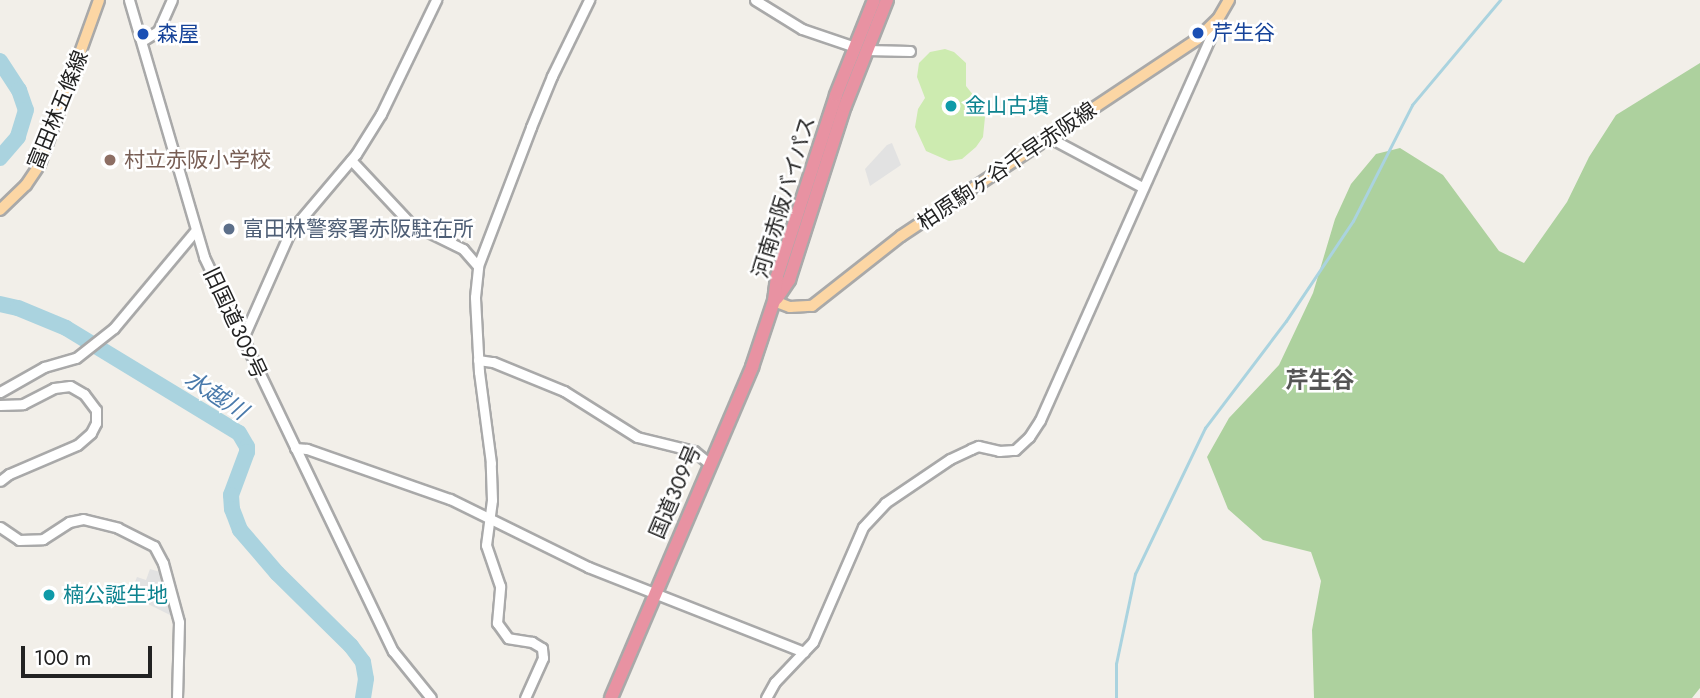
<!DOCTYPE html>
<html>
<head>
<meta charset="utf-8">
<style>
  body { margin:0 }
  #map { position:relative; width:1700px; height:698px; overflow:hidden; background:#f2efe9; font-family:Jost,"Noto Sans JP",sans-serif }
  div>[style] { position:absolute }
  .grass>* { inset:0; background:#cdebb0 }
  .forest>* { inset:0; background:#add19e }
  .parking>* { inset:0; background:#e2e2e2 }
  .stream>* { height:2.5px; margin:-1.25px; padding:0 1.25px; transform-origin:1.25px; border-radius:1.25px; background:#aad3df }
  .river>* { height:16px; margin:-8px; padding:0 8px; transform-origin:8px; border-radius:8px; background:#aad3df }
  .roads { filter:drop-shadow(2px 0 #a9a9a9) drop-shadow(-2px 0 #a9a9a9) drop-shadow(0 2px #a9a9a9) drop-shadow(0 -2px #a9a9a9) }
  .minor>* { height:9px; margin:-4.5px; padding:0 4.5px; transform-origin:4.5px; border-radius:4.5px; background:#fff }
  .major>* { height:10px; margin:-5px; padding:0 5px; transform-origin:5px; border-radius:5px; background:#fcd6a4 }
  .highway>* { height:12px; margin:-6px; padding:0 6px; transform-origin:6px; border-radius:6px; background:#e892a2 }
  .dots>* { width:19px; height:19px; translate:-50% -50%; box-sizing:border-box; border:4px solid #fff; border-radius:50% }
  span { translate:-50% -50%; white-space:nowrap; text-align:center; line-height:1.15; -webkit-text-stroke:5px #fff; paint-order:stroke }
  .transit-label { font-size:21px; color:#164399 }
  .left { translate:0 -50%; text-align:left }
  .culture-label { font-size:21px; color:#0d838f }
  .street-label { font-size:21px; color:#222 }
  .education-label { font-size:21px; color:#785e54 }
  .service-label { font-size:21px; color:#4e5e75 }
  .neighbourhood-label { font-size:23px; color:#555; font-weight:700 }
  .water-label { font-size:23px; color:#4a7aab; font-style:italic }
  .scale { position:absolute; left:21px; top:646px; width:131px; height:32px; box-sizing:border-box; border:4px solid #222; border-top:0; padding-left:9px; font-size:21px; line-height:24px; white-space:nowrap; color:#222; -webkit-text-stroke:5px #fff; paint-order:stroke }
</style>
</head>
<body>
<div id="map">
  <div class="grass">
    <div style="clip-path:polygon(945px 49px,954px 52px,966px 63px,966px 86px,981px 105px,985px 117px,983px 137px,976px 147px,962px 159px,949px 161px,926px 151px,915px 127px,918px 109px,925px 98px,917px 77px,919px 63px,930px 52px)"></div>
  </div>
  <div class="forest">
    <div style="clip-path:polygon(1700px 63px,1700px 688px,1692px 698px,1314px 698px,1312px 630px,1321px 581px,1311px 552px,1263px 540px,1228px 509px,1207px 457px,1229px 418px,1279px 365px,1313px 293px,1335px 219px,1351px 184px,1376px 154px,1400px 148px,1443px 175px,1499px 251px,1524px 263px,1567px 202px,1589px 157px,1616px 115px)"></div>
  </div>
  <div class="parking">
    <div style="clip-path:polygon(892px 143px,901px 165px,870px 186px,865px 169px,887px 145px)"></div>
    <div style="clip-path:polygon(150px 569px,160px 572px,172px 616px,148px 604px,147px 596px,132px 589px,137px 577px,146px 580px)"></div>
  </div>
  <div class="stream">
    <div style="left:1116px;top:698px;width:34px;rotate:-90deg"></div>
    <div style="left:1116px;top:664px;width:92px;rotate:-78.1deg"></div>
    <div style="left:1135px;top:574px;width:162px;rotate:-64.4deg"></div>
    <div style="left:1205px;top:428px;width:134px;rotate:-52.9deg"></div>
    <div style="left:1286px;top:321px;width:120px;rotate:-56.2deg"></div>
    <div style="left:1353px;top:221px;width:130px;rotate:-63deg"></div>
    <div style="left:1412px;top:105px;width:137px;rotate:-50deg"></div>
  </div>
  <div class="river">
    <div style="left:0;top:61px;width:35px;rotate:57deg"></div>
    <div style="left:19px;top:90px;width:21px;rotate:71deg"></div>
    <div style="left:26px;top:110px;width:28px;rotate:107deg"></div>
    <div style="left:18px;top:137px;width:28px;rotate:131deg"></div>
    <div style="left:0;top:304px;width:18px;rotate:13deg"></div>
    <div style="left:18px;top:308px;width:52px;rotate:22.6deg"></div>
    <div style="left:66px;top:328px;width:202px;rotate:31.3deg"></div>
    <div style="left:239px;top:433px;width:16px;rotate:60deg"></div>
    <div style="left:247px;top:447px;width:5px;rotate:90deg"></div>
    <div style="left:247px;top:452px;width:46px;rotate:110.4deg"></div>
    <div style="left:231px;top:495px;width:14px;rotate:86deg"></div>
    <div style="left:232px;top:509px;width:22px;rotate:69deg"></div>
    <div style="left:240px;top:530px;width:57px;rotate:49.3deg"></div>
    <div style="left:277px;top:573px;width:104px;rotate:44.6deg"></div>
    <div style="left:351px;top:646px;width:20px;rotate:53deg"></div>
    <div style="left:363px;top:662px;width:17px;rotate:80deg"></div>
    <div style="left:366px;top:679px;width:19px;rotate:99deg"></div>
  </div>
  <div class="roads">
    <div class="minor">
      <div style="left:129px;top:0;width:268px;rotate:73.7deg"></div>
      <div style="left:204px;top:257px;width:437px;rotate:64.4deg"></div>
      <div style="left:393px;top:651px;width:60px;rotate:51deg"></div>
      <div style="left:755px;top:0;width:55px;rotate:31.7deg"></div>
      <div style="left:802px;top:29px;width:56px;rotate:18.8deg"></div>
      <div style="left:142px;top:41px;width:19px;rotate:-32deg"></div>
      <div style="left:158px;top:31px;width:34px;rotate:-66deg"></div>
      <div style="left:866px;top:50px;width:44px;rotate:1.3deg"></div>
      <div style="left:1050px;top:138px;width:104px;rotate:28deg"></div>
      <div style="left:351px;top:160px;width:86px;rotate:46.9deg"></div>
      <div style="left:410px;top:223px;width:59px;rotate:26.1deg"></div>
      <div style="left:463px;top:249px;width:23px;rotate:49deg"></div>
      <div style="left:243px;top:338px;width:116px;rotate:-66.1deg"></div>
      <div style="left:290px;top:232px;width:102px;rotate:-49.8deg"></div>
      <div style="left:356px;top:154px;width:47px;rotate:-58deg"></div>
      <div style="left:381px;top:114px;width:127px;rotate:-64.2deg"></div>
      <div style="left:478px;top:360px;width:15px;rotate:8deg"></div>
      <div style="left:493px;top:362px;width:77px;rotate:22.2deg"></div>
      <div style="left:564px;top:391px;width:86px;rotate:32.2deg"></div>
      <div style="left:637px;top:437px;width:59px;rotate:13.8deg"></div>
      <div style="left:694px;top:451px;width:19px;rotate:39deg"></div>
      <div style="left:0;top:392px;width:51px;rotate:-29.6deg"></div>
      <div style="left:44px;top:367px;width:33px;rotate:-16deg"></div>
      <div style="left:76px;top:358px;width:48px;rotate:-38.3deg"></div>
      <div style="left:114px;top:328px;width:126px;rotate:-50.1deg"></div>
      <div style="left:0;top:405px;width:23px;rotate:-2deg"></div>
      <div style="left:23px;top:404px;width:35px;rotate:-27deg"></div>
      <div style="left:54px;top:388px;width:16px;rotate:-7deg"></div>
      <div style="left:70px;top:386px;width:16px;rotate:30deg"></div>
      <div style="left:84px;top:394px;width:20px;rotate:53deg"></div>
      <div style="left:96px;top:410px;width:13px;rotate:90deg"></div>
      <div style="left:96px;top:423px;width:11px;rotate:117deg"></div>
      <div style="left:91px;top:433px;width:18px;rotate:139deg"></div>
      <div style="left:77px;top:445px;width:74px;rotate:156.9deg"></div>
      <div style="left:9px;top:474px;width:11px;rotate:142deg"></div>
      <div style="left:295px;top:448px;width:12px;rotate:5deg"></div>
      <div style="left:307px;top:449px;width:151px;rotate:19.3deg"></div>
      <div style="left:450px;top:499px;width:154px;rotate:26.2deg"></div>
      <div style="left:588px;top:567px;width:232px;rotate:21.5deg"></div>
      <div style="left:0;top:527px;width:23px;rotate:34deg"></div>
      <div style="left:19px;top:540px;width:24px;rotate:-2deg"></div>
      <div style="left:43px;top:539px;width:31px;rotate:-33deg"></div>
      <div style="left:69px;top:522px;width:14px;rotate:-12deg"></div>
      <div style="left:83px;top:519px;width:36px;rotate:14deg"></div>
      <div style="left:118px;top:528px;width:40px;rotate:26.6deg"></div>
      <div style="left:154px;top:546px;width:19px;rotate:62deg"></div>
      <div style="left:163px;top:563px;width:61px;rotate:74.8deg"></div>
      <div style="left:179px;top:622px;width:76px;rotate:91.5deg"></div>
      <div style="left:525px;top:698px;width:44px;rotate:-65.8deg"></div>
      <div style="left:543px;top:658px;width:10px;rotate:-96deg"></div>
      <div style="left:542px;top:648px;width:12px;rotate:-149deg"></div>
      <div style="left:532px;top:642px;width:24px;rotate:-171deg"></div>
      <div style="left:508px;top:638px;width:19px;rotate:-126deg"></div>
      <div style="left:497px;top:623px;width:37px;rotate:-85deg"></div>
      <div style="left:500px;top:586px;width:43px;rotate:-108.9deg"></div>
      <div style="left:486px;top:545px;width:45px;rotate:-82.4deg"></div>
      <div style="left:492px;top:500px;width:37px;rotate:-92deg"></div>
      <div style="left:491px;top:463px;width:92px;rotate:-97.5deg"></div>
      <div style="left:479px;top:372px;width:75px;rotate:-93.1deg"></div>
      <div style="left:475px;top:297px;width:31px;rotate:-84deg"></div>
      <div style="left:478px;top:266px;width:149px;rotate:-69.1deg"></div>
      <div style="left:531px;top:127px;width:55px;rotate:-67.6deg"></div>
      <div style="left:552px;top:76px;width:85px;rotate:-64deg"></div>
      <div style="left:766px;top:698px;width:18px;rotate:-61deg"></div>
      <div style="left:775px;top:682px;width:55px;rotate:-46.5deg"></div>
      <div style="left:813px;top:642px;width:125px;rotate:-66.5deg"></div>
      <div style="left:863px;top:527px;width:33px;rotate:-47deg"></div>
      <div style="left:885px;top:503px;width:78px;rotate:-34.1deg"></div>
      <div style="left:950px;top:459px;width:23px;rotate:-25deg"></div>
      <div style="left:971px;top:449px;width:8px;rotate:-23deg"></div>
      <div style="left:978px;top:446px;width:22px;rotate:13deg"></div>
      <div style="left:999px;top:451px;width:16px;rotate:-4deg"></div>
      <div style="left:1015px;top:450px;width:19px;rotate:-43deg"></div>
      <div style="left:1029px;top:437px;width:20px;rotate:-57deg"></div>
      <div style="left:1040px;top:420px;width:435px;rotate:-66deg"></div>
    </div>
    <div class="major">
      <div style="left:0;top:210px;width:36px;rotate:-44deg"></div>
      <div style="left:26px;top:185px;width:25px;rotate:-56deg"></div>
      <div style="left:40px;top:164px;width:174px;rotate:-70.2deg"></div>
      <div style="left:774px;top:301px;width:17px;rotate:21deg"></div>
      <div style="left:790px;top:307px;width:22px;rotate:-3deg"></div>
      <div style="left:812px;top:306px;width:113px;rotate:-38.2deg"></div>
      <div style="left:901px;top:236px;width:356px;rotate:-33.6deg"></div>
      <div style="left:1197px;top:39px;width:29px;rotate:-44deg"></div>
      <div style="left:1218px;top:19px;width:22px;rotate:-60deg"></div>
    </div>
    <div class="highway">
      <div style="left:777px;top:298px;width:22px;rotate:-56deg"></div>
      <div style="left:789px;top:280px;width:183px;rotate:-72.2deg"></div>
      <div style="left:845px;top:106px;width:114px;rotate:-68.4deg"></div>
      <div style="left:611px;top:698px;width:360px;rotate:-66.9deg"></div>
      <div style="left:752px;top:367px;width:70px;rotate:-71.6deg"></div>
      <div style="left:774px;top:301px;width:25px;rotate:-83deg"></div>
      <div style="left:777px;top:276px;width:190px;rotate:-71.9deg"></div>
      <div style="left:836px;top:95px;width:102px;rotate:-68.2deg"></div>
    </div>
  </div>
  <div class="dots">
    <div style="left:1198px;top:33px;background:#1a4fb4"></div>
    <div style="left:143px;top:34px;background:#1a4fb4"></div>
    <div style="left:951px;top:106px;background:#0f9aa8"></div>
    <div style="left:110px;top:160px;background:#8d6e63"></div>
    <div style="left:229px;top:229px;background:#5c6f8a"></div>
    <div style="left:49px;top:595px;background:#0f9aa8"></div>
  </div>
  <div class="transit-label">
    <span class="left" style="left:1212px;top:33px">芹生谷</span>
    <span class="left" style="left:157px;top:34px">森屋</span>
  </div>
  <div class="culture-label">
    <span class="left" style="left:965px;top:106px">金山古墳</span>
    <span class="left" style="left:63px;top:595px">楠公誕生地</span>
  </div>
  <div class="street-label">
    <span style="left:58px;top:110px;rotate:-68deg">富田林五條線</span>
    <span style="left:1007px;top:166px;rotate:-34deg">柏原駒ヶ谷千早赤阪線</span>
    <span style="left:784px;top:197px;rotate:-73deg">河南赤阪バイパス</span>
    <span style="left:235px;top:323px;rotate:65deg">旧国道309号</span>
    <span style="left:675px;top:492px;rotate:-67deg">国道309号</span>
  </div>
  <div class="education-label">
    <span class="left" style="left:124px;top:160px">村立赤阪小学校</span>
  </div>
  <div class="service-label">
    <span class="left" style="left:243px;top:229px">富田林警察署赤阪駐在所</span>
  </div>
  <div class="neighbourhood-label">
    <span style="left:1320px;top:380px">芹生谷</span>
  </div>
  <div class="water-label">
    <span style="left:216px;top:395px;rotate:33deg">水越川</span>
  </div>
  <div class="scale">100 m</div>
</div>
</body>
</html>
